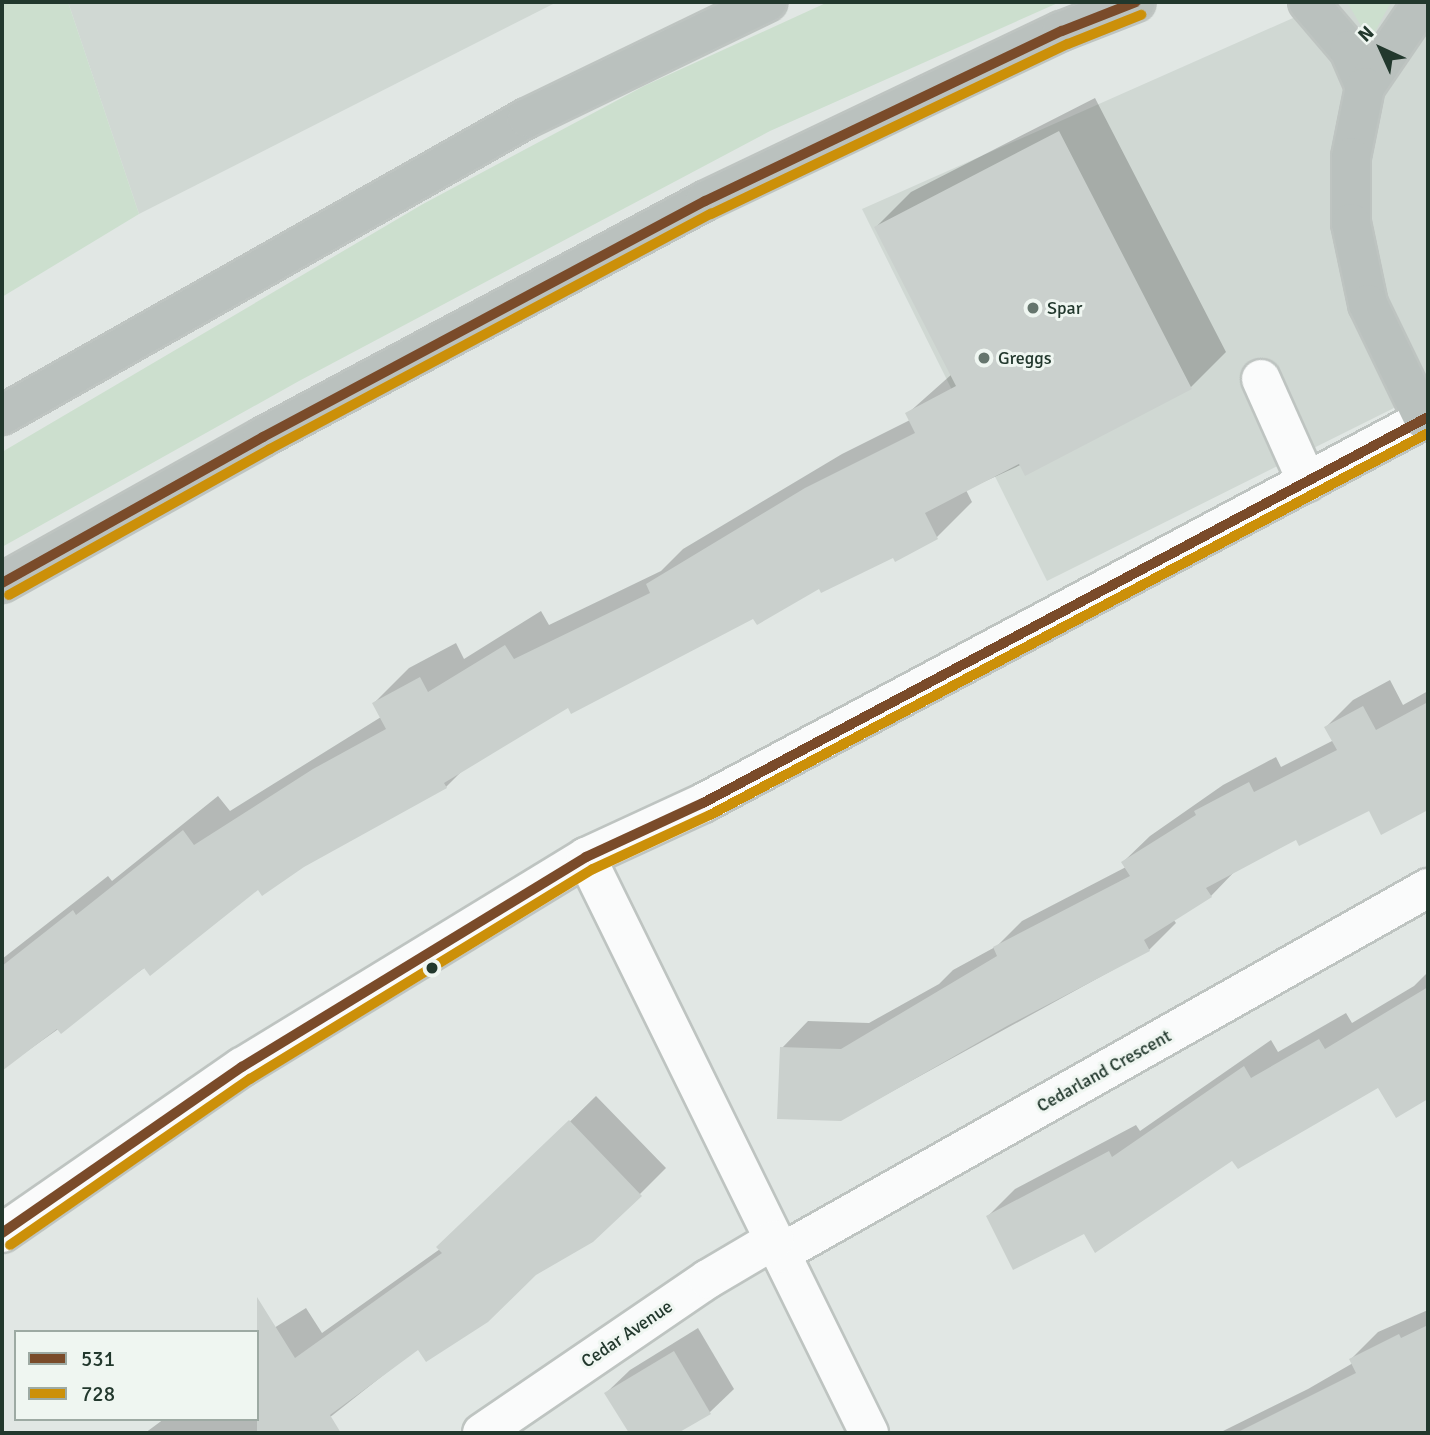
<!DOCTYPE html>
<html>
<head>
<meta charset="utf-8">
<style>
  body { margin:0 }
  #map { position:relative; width:1430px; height:1435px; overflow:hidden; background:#e1e7e4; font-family:Signika,sans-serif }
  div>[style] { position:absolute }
  .built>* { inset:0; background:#d0d8d3 }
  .green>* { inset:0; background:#ccdfce }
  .shadow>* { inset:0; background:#0003 }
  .building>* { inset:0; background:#cad0cd }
  .roads { filter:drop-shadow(2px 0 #bec4c1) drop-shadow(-2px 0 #bec4c1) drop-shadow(0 2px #bec4c1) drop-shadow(0 -2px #bec4c1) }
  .minor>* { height:38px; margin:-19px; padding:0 19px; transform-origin:19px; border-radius:19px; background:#fafbfb }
  .highway>* { height:38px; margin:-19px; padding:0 19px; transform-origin:19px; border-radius:19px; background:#bac1be }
  .bus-1>* { height:10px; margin:-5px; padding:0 5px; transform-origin:5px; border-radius:5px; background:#7a4b2a }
  .bus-2>* { height:10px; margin:-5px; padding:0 5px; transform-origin:5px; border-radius:5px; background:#cc9009 }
  .dots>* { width:19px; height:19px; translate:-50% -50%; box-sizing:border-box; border:4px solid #eff6f1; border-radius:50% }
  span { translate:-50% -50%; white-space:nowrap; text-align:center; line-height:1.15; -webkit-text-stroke:6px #eff6f1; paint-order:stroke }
  .poi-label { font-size:18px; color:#22382d }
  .left { translate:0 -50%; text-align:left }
  .street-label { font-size:18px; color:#22382d }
  .frame { position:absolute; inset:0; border:4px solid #22382d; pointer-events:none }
  .legend { position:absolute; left:14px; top:1330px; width:245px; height:91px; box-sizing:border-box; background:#eff6f1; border:2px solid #9daaa3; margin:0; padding:9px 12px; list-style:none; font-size:21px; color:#22382d }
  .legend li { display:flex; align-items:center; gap:14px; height:35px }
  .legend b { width:35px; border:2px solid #9daaa3 }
  .north { position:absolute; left:1346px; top:14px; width:70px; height:70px; -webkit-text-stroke:5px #eff6f1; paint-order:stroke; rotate:315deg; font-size:19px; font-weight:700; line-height:28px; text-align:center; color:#22382d }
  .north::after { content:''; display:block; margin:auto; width:24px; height:32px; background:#22382d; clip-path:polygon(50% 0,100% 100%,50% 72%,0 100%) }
</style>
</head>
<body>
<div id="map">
  <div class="built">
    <div style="clip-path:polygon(68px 2px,557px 2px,139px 214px)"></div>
    <div style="clip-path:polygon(1329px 2px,1428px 2px,1428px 385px,1392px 409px,1047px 581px,862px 209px)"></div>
  </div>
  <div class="green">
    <div style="clip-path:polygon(2px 2px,68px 2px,139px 214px,2px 297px)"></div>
    <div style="clip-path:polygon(828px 2px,1060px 2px,770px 131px,299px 381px,2px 547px,2px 452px,423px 204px,644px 86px)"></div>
    <div style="clip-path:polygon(1347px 2px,1391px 2px,1370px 41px)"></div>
  </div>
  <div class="shadow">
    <div style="clip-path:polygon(1095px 98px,1226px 352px,1191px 387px,966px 490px,972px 502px,937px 537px,895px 559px,894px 556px,820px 586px,569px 705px,462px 771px,446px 787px,258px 887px,2px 1069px,2px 959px,108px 876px,112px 881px,218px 796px,230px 811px,381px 717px,374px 703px,409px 668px,456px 643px,464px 659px,541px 611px,549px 625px,661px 571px,683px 549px,842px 454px,910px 420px,907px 414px,952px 374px,876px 227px,911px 192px)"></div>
    <div style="clip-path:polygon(1390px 680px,1403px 705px,1428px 691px,1428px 808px,1382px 832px,1370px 809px,1297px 838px,1238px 868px,1211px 896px,1173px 919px,1176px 923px,1149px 950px,840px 1120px,782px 1048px,808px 1021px,869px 1023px,939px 984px,953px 970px,997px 946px,1022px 921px,1126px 867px,1123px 862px,1150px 836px,1223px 785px,1276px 757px,1281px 767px,1334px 740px,1326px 727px,1353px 700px)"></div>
    <div style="clip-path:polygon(1428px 972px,1428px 1097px,1396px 1116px,1378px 1086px,1085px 1232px,988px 1216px,1015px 1189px,1136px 1125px,1140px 1131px,1271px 1040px,1278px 1052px,1346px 1013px,1352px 1023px,1414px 986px)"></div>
    <div style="clip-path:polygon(596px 1096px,666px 1168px,640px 1194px,535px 1273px,419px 1347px,310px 1433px,274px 1433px,270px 1427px,261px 1433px,145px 1433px,164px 1419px,257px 1419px,258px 1338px,306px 1308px,322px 1333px,440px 1249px)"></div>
    <div style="clip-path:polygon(1428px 1310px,1428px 1428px,1418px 1433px,1219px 1433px,1308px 1389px,1353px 1363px,1351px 1359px,1378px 1332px)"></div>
    <div style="clip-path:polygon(698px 1328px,734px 1389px,710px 1412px,675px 1433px,630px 1433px,606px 1393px,630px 1370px)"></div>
  </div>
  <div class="building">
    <div style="clip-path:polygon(1059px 131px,1192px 389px,1025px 476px,1019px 464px,925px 513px,938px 539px,895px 562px,893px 558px,821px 593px,819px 589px,757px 625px,753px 619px,571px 714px,568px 708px,444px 783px,447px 788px,304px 867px,262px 896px,258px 890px,150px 976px,144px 968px,61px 1034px,57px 1029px,2px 1071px,2px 966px,73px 910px,76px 915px,183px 830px,194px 845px,313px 769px,386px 729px,372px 703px,420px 677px,428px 692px,505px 645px,514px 659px,650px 593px,646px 584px,805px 488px,915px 433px,905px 413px,956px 386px,874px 227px)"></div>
    <div style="clip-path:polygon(1428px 702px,1428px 810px,1381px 835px,1369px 811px,1299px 846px,1296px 840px,1206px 888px,1212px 897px,1144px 940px,1150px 951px,1007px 1026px,841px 1121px,777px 1119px,780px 1047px,841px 1049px,997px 956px,993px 947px,1130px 876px,1121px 862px,1196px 815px,1194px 811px,1249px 782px,1254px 792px,1337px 750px,1324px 727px,1363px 706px,1376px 730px)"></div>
    <div style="clip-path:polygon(1428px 987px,1428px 1099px,1396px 1118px,1378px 1088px,1238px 1169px,1232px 1161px,1095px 1253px,1084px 1234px,1013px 1270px,986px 1216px,1109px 1151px,1112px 1157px,1244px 1066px,1251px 1078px,1319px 1039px,1325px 1049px)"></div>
    <div style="clip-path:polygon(569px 1120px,642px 1196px,593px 1242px,536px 1275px,488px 1322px,426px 1362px,418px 1350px,330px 1415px,341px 1433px,257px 1433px,257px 1297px,295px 1358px,442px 1253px,436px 1247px)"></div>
    <div style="clip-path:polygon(1428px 1325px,1428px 1433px,1236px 1433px,1356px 1373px,1349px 1359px,1399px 1334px,1401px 1338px)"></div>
    <div style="clip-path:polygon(674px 1351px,711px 1414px,678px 1433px,629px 1433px,604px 1393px)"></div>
  </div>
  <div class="roads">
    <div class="minor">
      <div style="left:1261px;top:379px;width:113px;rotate:65.9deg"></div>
      <div style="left:586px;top:857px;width:642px;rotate:63.83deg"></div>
      <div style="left:2px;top:1233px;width:292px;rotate:-34.7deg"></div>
      <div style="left:242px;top:1067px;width:403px;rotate:-31.4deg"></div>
      <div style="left:586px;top:857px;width:129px;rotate:-24.8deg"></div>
      <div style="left:703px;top:803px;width:821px;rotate:-28.03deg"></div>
      <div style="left:781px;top:1253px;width:743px;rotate:-29.43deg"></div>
      <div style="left:482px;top:1433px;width:273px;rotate:-34.3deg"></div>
      <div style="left:708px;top:1279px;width:77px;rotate:-30.6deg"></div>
    </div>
    <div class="highway">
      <div style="left:1308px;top:2px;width:63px;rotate:49.5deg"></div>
      <div style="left:1349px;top:50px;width:40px;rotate:66.6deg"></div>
      <div style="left:1423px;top:2px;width:103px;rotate:124.3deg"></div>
      <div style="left:1365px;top:87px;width:71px;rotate:101.3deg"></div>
      <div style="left:1351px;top:157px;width:66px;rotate:90deg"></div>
      <div style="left:1351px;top:223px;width:83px;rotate:78.1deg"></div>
      <div style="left:1368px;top:304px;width:129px;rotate:64.2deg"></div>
      <div style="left:2px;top:415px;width:603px;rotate:-29.5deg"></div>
      <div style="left:527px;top:118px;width:267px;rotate:-25.8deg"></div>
      <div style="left:2px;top:583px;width:299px;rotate:-29.2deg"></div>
      <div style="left:263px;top:437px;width:501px;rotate:-28.1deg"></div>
      <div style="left:705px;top:201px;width:395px;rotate:-25.5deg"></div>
      <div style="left:1062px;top:31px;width:79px;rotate:-21.4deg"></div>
    </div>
  </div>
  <div class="bus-1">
    <div style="left:2px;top:583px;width:299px;rotate:-29.2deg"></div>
    <div style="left:263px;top:437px;width:501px;rotate:-28.1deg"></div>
    <div style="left:705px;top:201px;width:395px;rotate:-25.5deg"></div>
    <div style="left:1062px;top:31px;width:79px;rotate:-21.4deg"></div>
    <div style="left:2px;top:1233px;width:292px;rotate:-34.7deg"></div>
    <div style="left:242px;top:1067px;width:403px;rotate:-31.4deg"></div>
    <div style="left:586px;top:857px;width:129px;rotate:-24.8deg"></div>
    <div style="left:703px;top:803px;width:821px;rotate:-28.03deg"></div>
  </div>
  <div class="bus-2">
    <div style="left:9px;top:595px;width:299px;rotate:-29.2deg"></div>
    <div style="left:270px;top:449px;width:500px;rotate:-28.1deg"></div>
    <div style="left:711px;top:214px;width:395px;rotate:-25.5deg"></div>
    <div style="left:1068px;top:44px;width:79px;rotate:-21.7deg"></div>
    <div style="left:10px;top:1245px;width:292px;rotate:-34.7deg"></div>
    <div style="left:250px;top:1079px;width:402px;rotate:-31.5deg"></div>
    <div style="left:593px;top:869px;width:129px;rotate:-24.8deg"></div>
    <div style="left:710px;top:815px;width:813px;rotate:-28.01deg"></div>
  </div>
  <div class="dots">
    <div style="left:1033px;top:308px;background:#65756d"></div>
    <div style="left:984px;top:358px;background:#65756d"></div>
    <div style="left:432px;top:968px;background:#22382d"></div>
  </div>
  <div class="poi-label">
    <span class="left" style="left:1047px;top:308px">Spar</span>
    <span class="left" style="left:998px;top:358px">Greggs</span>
  </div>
  <div class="street-label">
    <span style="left:1104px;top:1071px;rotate:-29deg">Cedarland Crescent</span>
    <span style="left:627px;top:1334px;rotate:-34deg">Cedar Avenue</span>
  </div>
  <div class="frame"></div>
  <ul class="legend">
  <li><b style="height:9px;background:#7a4b2a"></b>531</li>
  <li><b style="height:9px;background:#cc9009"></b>728</li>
  </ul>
  <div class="north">N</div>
</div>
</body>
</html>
